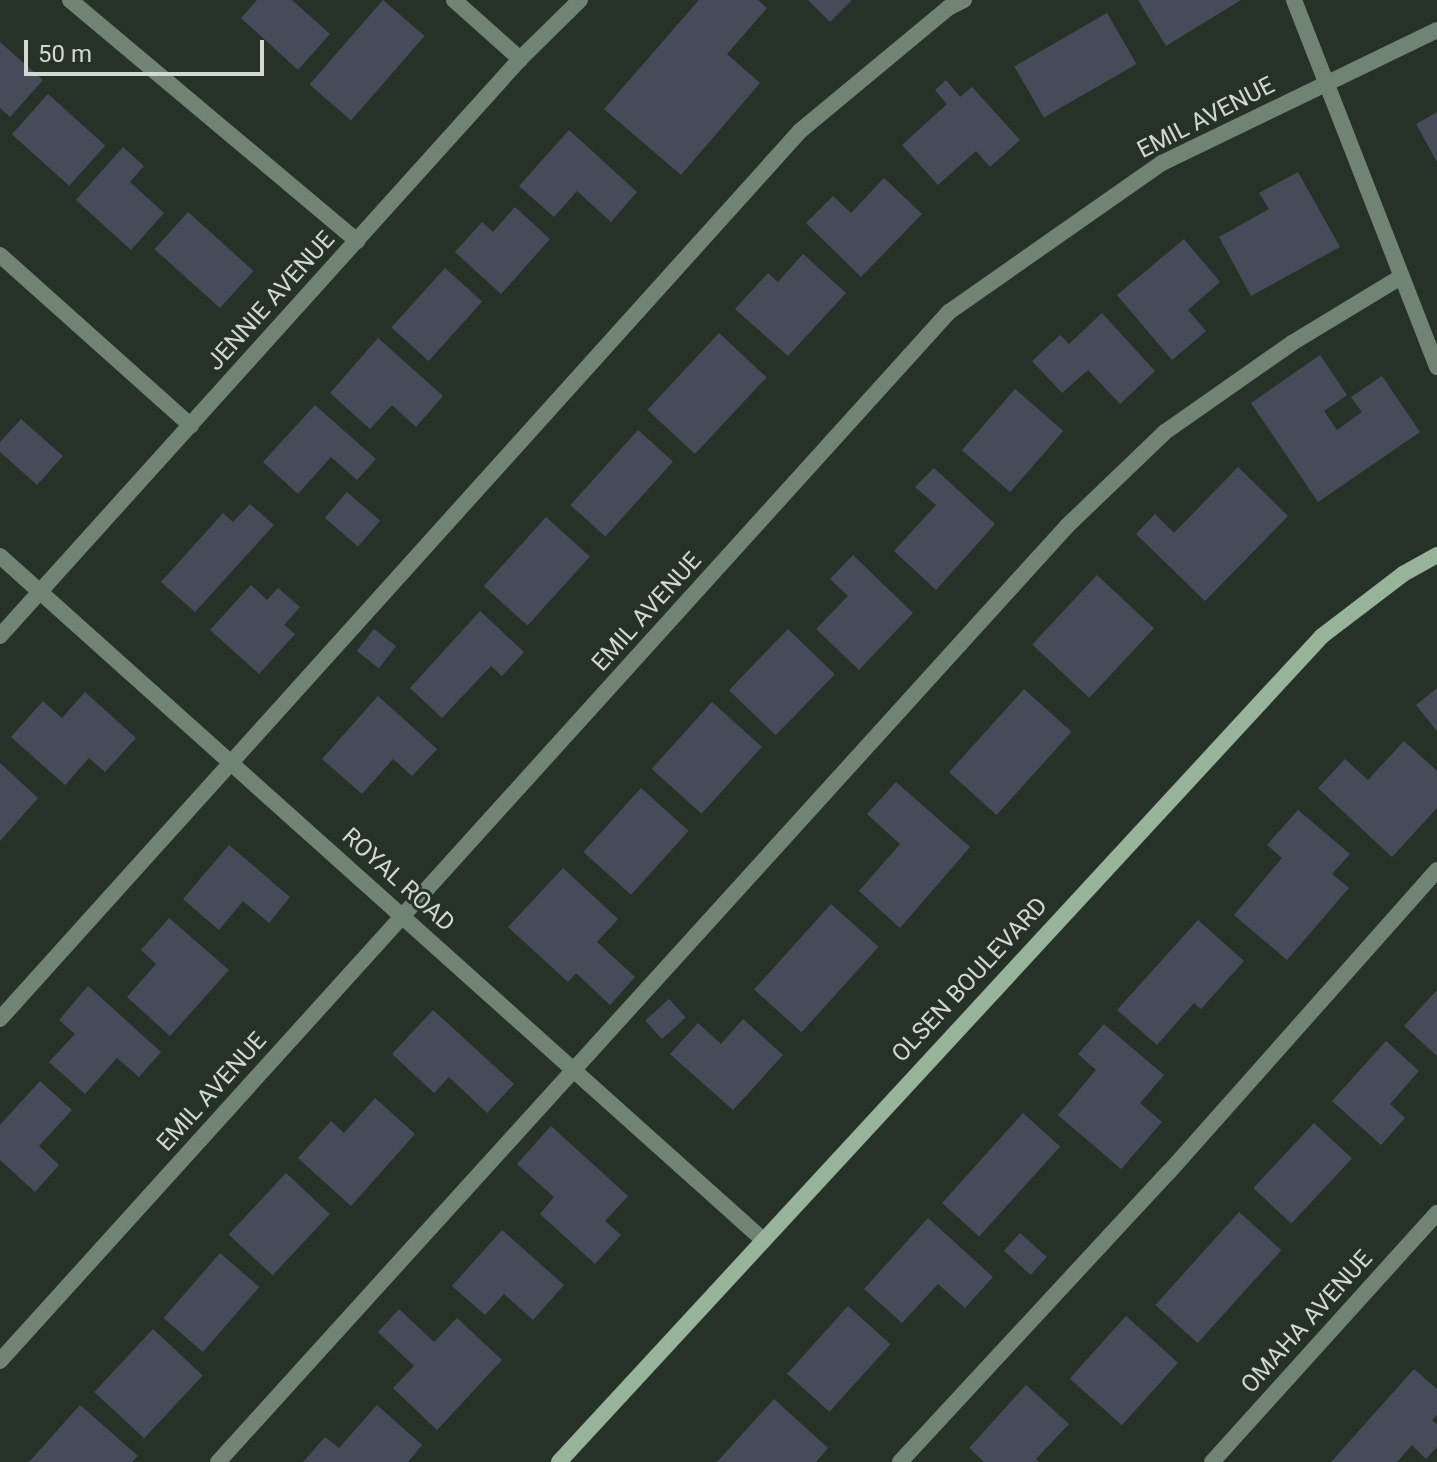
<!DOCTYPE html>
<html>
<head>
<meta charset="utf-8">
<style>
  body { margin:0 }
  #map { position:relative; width:1437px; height:1462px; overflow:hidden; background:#263227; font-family:Roboto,sans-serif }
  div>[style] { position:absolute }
  .building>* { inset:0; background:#464b5a; transform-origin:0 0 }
  .lane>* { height:16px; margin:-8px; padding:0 8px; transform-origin:8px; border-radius:8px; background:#718473 }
  .street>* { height:16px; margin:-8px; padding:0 8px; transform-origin:8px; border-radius:8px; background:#718473 }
  .secondary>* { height:16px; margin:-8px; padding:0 8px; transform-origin:8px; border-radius:8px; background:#97b49a }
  span { translate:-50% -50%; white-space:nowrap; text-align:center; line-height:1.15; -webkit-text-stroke:6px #263227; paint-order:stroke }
  .street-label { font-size:24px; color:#d2d9d2 }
  .scale { position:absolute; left:24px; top:40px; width:240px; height:36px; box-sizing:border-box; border:4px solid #d2d9d2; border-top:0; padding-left:10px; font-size:24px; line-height:28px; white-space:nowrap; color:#d2d9d2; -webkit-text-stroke:6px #263227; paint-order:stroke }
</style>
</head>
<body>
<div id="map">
  <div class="building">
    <div style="clip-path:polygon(257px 0,292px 0,330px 34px,298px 70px,241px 18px)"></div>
    <div style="left:383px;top:0;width:55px;height:112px;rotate:41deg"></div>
    <div style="clip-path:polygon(699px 0,758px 0,767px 8px,727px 54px,760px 83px,681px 175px,604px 109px)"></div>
    <div style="clip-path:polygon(808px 0,852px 0,830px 22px)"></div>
    <div style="clip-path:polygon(1138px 0,1241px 0,1166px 46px)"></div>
    <div style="left:1107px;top:13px;width:59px;height:107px;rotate:60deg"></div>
    <div style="clip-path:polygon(0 42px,43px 80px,10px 117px,0 108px)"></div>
    <div style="clip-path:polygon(946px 80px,960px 97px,972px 87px,1020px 140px,990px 167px,976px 151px,938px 185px,902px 145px,947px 104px,935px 90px)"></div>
    <div style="left:48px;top:94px;width:77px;height:54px;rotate:42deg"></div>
    <div style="clip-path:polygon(1437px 112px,1437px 162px,1416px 124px)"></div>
    <div style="clip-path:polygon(569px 130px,637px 192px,611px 222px,577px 191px,554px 217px,519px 186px)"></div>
    <div style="clip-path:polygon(123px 147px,144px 166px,130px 182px,164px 213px,131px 250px,76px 200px)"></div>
    <div style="clip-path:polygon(1298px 172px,1340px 247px,1251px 296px,1219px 237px,1269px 209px,1259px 193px)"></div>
    <div style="clip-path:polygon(884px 178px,922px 214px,861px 277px,806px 223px,833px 196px,851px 213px)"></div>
    <div style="clip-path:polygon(515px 207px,550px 239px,501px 294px,455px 252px,482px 222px,493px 232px)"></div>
    <div style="left:188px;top:212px;width:88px;height:50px;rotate:42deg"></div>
    <div style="clip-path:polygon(1184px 239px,1220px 282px,1188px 310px,1206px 331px,1172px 360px,1117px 295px)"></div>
    <div style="clip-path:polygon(803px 254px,846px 293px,788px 356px,735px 309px,768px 273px,778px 282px)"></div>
    <div style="left:445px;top:268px;width:50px;height:80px;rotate:42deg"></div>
    <div style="clip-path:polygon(1102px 313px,1155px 371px,1120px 404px,1088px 370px,1062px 393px,1032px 361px,1060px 335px,1069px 344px)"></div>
    <div style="left:719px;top:333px;width:65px;height:105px;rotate:43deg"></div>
    <div style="clip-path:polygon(378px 338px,443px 396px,416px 427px,392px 405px,370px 429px,330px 393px)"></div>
    <div style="clip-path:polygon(1320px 355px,1347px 395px,1324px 411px,1337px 430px,1362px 412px,1351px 397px,1382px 376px,1420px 432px,1318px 502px,1251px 403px)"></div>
    <div style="left:1015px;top:389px;width:64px;height:81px;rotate:41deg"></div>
    <div style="clip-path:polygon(315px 405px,376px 459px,357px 480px,331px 457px,298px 494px,263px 462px)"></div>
    <div style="clip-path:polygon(21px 419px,63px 456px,37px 485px,0 452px,0 442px)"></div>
    <div style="left:638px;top:430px;width:47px;height:101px;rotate:42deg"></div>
    <div style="clip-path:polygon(1238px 467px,1288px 516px,1205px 601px,1136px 534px,1155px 514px,1174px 533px)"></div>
    <div style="clip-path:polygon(934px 468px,995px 524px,936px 590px,894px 551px,936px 505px,915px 487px)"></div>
    <div style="left:347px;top:492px;width:44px;height:34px;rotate:41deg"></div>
    <div style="clip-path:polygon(250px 504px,274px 525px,195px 612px,161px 582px,223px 513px,233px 522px)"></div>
    <div style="left:546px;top:517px;width:59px;height:93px;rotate:42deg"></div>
    <div style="clip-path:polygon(853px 555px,913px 613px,859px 670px,816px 629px,848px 596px,830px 579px)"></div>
    <div style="left:1097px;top:575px;width:78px;height:95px;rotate:43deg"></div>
    <div style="clip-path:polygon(251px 585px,267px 600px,278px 588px,300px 607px,284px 625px,295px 634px,259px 674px,210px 630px)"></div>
    <div style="clip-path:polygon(480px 611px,524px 652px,502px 676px,491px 666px,442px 718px,410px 688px)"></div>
    <div style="left:374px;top:629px;width:28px;height:28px;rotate:38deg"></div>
    <div style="left:788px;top:629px;width:65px;height:85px;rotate:44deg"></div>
    <div style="clip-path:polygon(1437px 688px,1437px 731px,1416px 705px)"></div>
    <div style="left:1024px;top:689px;width:64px;height:112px;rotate:42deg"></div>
    <div style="clip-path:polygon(85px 692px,136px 738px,105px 772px,89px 758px,65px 785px,11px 737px,43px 701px,62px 718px)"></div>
    <div style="clip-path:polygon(378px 696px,437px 749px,412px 776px,393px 759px,362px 794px,322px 759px)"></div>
    <div style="left:712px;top:702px;width:67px;height:90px;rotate:42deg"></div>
    <div style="clip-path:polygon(1404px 741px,1437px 771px,1437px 808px,1392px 857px,1318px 788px,1345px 759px,1368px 780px)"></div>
    <div style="clip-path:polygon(0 763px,38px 798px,0 841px)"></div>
    <div style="clip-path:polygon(896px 782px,970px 847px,900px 928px,859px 891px,900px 844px,867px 814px)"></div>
    <div style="left:641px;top:788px;width:64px;height:86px;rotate:42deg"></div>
    <div style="clip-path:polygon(1298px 810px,1350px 854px,1332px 874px,1349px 888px,1287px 960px,1234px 915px,1282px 858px,1267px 845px)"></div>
    <div style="clip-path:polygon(229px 845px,290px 897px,269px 923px,243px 901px,219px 930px,183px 899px)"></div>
    <div style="clip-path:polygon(563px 868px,618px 919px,597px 942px,635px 977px,610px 1005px,576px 973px,568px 982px,508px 927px)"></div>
    <div style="left:831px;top:904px;width:64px;height:115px;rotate:42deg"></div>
    <div style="clip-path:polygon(169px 918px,229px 970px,170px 1036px,127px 997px,156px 964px,141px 950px)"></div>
    <div style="clip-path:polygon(1198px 920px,1244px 961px,1201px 1009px,1194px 1003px,1157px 1045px,1117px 1010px)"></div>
    <div style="clip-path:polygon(88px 986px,161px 1052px,139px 1077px,117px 1058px,85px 1094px,49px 1062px,75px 1034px,59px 1020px)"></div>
    <div style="clip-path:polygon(1437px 990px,1437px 1056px,1404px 1026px)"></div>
    <div style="left:669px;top:999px;width:25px;height:32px;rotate:48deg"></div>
    <div style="clip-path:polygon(433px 1010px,514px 1084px,487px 1113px,449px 1077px,434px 1093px,392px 1054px)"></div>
    <div style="clip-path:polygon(743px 1019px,783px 1055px,733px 1110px,670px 1054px,698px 1023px,721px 1044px)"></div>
    <div style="clip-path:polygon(1104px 1024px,1164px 1075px,1140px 1103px,1162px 1122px,1121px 1169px,1058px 1115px,1096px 1070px,1078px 1054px)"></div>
    <div style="clip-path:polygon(1386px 1041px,1419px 1071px,1390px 1104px,1405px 1118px,1381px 1145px,1332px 1101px)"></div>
    <div style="clip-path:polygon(40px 1081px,72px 1110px,39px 1146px,59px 1165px,35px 1192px,0 1160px,0 1125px)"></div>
    <div style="clip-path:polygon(375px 1098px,415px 1134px,351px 1206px,298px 1158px,331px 1121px,344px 1133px)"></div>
    <div style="left:1023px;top:1113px;width:50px;height:121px;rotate:42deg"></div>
    <div style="left:1314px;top:1123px;width:52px;height:89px;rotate:43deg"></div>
    <div style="clip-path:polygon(551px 1126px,628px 1196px,605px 1221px,621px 1235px,595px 1264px,540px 1214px,554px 1197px,517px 1164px)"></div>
    <div style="left:286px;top:1173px;width:60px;height:84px;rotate:43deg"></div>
    <div style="left:1239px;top:1212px;width:57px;height:125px;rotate:42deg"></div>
    <div style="clip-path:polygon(928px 1218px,993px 1277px,965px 1308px,938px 1284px,902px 1323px,864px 1289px)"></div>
    <div style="clip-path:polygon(502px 1230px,564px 1285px,533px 1320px,504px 1294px,485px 1315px,452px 1286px)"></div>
    <div style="left:1020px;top:1233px;width:36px;height:24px;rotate:42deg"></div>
    <div style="left:220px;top:1253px;width:52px;height:86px;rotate:41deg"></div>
    <div style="left:848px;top:1306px;width:57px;height:91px;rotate:42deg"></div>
    <div style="clip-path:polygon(399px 1309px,434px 1342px,457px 1318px,502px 1360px,437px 1430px,393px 1388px,414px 1366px,378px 1332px)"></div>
    <div style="left:1126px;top:1316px;width:70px;height:84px;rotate:42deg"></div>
    <div style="left:153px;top:1329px;width:68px;height:86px;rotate:43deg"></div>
    <div style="clip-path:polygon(1414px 1369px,1437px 1389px,1437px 1415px,1432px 1420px,1437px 1424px,1437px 1447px,1426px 1459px,1412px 1445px,1397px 1462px,1331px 1462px)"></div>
    <div style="clip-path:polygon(1026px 1385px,1069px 1424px,1036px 1459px,1039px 1462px,984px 1462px,969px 1448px)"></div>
    <div style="clip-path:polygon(774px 1399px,828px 1448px,816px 1462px,717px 1462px)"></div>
    <div style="clip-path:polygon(80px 1405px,138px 1456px,132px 1462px,29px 1462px)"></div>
    <div style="clip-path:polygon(377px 1405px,422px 1445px,408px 1462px,303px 1462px,325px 1437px,339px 1448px)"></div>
  </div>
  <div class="lane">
    <div style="left:454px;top:0;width:89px;rotate:41.8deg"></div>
    <div style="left:1294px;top:0;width:394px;rotate:68.7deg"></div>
    <div style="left:0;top:255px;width:256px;rotate:41.8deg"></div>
    <div style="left:0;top:1019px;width:1195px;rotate:-47.98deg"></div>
    <div style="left:800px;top:131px;width:192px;rotate:-39.7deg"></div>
    <div style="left:948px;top:8px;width:18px;rotate:-27deg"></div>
    <div style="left:218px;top:1462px;width:1264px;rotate:-47.79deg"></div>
    <div style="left:1067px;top:526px;width:136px;rotate:-43.8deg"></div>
    <div style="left:1165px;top:432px;width:155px;rotate:-35deg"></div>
    <div style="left:1292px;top:343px;width:127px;rotate:-31.2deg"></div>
    <div style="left:900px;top:1462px;width:396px;rotate:-47.2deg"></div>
    <div style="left:1169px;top:1172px;width:404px;rotate:-48.4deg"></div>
  </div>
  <div class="street">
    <div style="left:70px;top:0;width:375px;rotate:40deg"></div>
    <div style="left:0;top:556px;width:1025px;rotate:41.87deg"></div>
    <div style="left:0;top:636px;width:777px;rotate:-47.97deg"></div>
    <div style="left:520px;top:59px;width:84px;rotate:-44.5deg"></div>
    <div style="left:0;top:1361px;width:1415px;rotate:-47.87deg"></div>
    <div style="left:949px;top:312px;width:260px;rotate:-35deg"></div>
    <div style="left:1162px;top:163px;width:305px;rotate:-25.8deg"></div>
    <div style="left:1212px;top:1462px;width:336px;rotate:-47.9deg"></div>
  </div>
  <div class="secondary">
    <div style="left:559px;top:1462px;width:1124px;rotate:-47.27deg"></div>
    <div style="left:1322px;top:636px;width:102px;rotate:-37.4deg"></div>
    <div style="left:1403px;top:574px;width:39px;rotate:-29deg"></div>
  </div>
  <div class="street-label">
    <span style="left:1206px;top:118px;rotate:-27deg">EMIL AVENUE</span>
    <span style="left:271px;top:301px;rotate:-48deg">JENNIE AVENUE</span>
    <span style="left:647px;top:612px;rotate:-48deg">EMIL AVENUE</span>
    <span style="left:398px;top:880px;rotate:42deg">ROYAL ROAD</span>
    <span style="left:970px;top:980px;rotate:-47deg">OLSEN BOULEVARD</span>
    <span style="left:212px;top:1092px;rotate:-48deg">EMIL AVENUE</span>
    <span style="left:1307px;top:1322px;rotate:-48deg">OMAHA AVENUE</span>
  </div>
  <div class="scale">50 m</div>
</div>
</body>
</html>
